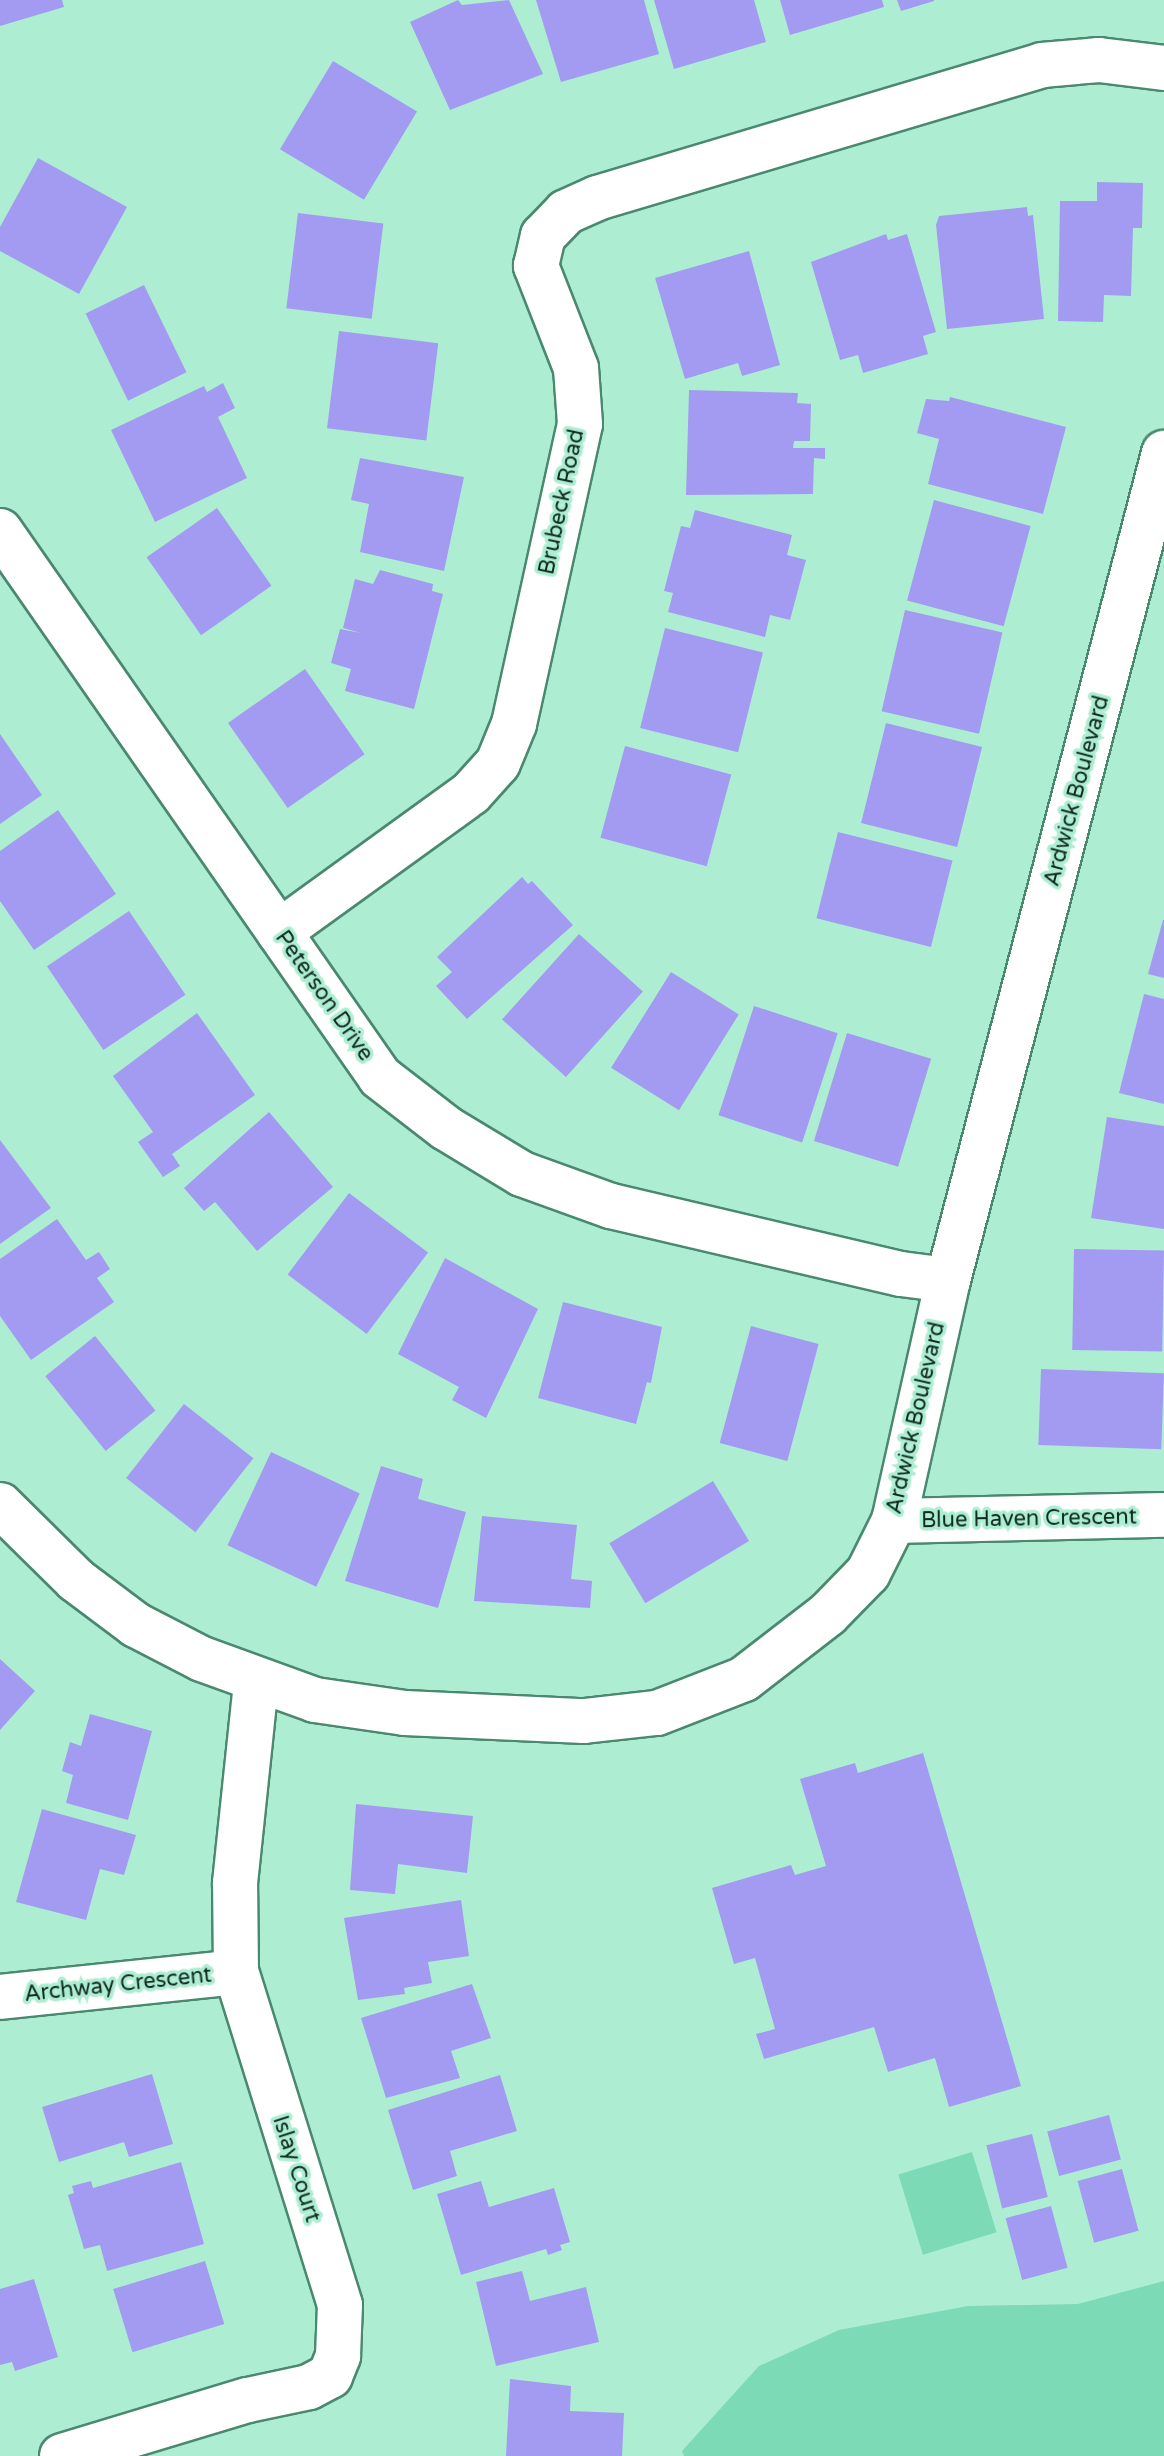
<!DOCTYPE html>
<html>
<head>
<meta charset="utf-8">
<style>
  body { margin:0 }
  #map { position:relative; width:1164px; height:2456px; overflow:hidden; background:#adeed3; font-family:"Varela Round",sans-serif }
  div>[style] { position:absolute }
  .green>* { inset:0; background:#7cdab6; transform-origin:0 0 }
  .building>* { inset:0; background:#a39bf1; transform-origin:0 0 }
  .roads { filter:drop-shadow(2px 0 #4a8870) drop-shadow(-2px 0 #4a8870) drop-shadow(0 2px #4a8870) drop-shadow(0 -2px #4a8870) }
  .minor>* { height:44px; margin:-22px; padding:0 22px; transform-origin:22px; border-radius:22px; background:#fff }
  span { translate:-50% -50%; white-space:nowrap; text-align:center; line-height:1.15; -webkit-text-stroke:7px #adeed3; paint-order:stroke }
  .street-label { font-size:22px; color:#102a20 }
</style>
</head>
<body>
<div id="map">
  <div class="green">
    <div style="left:972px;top:2152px;width:84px;height:77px;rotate:73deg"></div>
    <div style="clip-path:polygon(1164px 2281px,1164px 2456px,684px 2456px,682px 2451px,759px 2366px,839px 2330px,968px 2306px,1078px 2304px)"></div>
  </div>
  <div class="building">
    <div style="clip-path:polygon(0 0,62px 0,64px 7px,0 26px)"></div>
    <div style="clip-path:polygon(458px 0,462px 5px,509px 0,543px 74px,450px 110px,410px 22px)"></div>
    <div style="clip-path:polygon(536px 0,644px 0,659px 54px,561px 82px)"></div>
    <div style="clip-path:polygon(654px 0,754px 0,766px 42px,674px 69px)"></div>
    <div style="clip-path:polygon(780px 0,882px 0,884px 7px,790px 35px)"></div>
    <div style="clip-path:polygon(897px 0,934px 0,934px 1px,901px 11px)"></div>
    <div style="left:333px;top:61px;width:98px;height:103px;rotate:31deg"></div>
    <div style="clip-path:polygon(38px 158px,127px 207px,79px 294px,0 251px,0 227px)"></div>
    <div style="clip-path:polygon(1097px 182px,1143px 183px,1142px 228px,1133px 228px,1131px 296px,1104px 295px,1103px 322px,1058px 321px,1060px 201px,1097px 201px)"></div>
    <div style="clip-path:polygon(1027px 207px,1028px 216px,1033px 215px,1044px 319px,947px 329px,936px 225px,939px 216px)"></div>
    <div style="left:298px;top:213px;width:86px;height:96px;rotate:7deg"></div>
    <div style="clip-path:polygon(886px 234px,888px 240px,907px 234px,936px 332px,923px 336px,928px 354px,863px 373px,858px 355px,840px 360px,811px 262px)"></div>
    <div style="clip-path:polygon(749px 251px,780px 365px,742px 376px,738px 363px,685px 379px,655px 278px)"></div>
    <div style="left:144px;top:285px;width:97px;height:65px;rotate:64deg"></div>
    <div style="left:339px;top:331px;width:100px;height:98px;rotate:7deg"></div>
    <div style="clip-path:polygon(223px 383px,235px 408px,218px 417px,247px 478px,155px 522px,111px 430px,204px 386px,207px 392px)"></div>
    <div style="clip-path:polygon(689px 390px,798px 393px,797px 403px,811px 404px,810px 441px,794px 441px,793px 448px,825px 448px,825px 459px,814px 458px,813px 494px,686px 495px)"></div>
    <div style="clip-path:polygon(950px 397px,1066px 427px,1043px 514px,928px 484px,939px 439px,917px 433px,926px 399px,949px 401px)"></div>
    <div style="clip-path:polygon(360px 458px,464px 477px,444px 571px,360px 552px,369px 504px,351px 500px)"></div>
    <div style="left:934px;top:500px;width:100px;height:104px;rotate:15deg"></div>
    <div style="left:217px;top:508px;width:95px;height:86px;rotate:55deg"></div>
    <div style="clip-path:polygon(695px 510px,792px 535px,787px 555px,806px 560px,790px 620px,770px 615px,765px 637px,668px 612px,673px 593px,664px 591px,681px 526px,690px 528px)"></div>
    <div style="clip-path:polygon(380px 570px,433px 584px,432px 591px,443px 594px,414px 709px,345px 691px,351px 669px,331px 663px,340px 629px,361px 633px,343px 628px,355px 579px,373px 584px)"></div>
    <div style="left:905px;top:610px;width:100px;height:104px;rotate:13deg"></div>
    <div style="left:665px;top:628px;width:101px;height:103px;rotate:14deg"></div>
    <div style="left:305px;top:669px;width:104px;height:94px;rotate:55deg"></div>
    <div style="left:886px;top:723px;width:99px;height:103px;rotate:14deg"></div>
    <div style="clip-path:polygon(0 734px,42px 795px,0 824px)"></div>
    <div style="left:625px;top:746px;width:110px;height:95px;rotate:15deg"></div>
    <div style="clip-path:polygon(58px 810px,116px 894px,34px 950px,0 901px,0 851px)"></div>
    <div style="left:838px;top:832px;width:118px;height:89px;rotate:14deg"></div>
    <div style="clip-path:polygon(522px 877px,528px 884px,532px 881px,573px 925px,467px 1019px,436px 986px,452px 972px,437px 957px)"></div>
    <div style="left:129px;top:911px;width:101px;height:99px;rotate:56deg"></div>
    <div style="clip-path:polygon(1163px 920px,1164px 920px,1164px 978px,1148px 974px)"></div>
    <div style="left:579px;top:934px;width:86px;height:115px;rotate:42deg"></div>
    <div style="left:671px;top:972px;width:80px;height:113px;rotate:32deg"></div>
    <div style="clip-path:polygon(1144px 994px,1164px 999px,1164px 1104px,1119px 1093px)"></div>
    <div style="left:754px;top:1006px;width:88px;height:115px;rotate:18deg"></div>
    <div style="clip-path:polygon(197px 1013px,255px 1095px,172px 1154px,180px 1166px,163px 1177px,138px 1142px,153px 1132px,113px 1076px)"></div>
    <div style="left:847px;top:1033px;width:88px;height:113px;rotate:17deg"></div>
    <div style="clip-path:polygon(269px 1112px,333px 1187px,257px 1251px,215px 1202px,204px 1211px,184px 1188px)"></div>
    <div style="clip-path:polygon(1107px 1117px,1164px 1126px,1164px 1229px,1091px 1218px)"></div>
    <div style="clip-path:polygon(0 1140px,51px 1208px,0 1244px)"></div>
    <div style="left:349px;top:1193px;width:99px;height:102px;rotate:37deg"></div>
    <div style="clip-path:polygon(57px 1219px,86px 1260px,99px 1252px,110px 1269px,97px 1278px,114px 1302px,31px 1360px,0 1316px,0 1259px)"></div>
    <div style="left:1074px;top:1249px;width:90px;height:101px;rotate:1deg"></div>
    <div style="clip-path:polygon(445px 1258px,538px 1309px,486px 1418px,452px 1400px,459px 1387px,398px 1354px)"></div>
    <div style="clip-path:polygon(563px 1302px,662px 1327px,651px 1383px,647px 1382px,636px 1424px,538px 1398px)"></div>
    <div style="left:751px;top:1326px;width:70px;height:121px;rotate:15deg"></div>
    <div style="left:95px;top:1336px;width:96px;height:64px;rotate:51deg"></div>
    <div style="left:1041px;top:1369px;width:123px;height:76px;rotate:2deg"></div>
    <div style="left:184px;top:1404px;width:88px;height:94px;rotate:38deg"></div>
    <div style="left:271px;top:1452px;width:98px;height:103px;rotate:25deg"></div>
    <div style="clip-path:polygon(381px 1466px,423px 1479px,418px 1499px,466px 1512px,438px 1608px,345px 1581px)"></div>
    <div style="left:713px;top:1481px;width:70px;height:121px;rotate:59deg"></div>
    <div style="clip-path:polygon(482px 1516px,577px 1525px,571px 1579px,592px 1581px,590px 1608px,474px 1601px)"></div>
    <div style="clip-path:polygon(0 1659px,35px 1691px,0 1730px)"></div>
    <div style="clip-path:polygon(90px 1714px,152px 1731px,128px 1820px,66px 1803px,73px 1775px,62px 1771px,70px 1742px,81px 1746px)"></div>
    <div style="clip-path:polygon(923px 1753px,1021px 2086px,949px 2107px,935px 2058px,888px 2072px,874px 2027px,764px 2059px,756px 2034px,775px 2029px,755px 1958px,734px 1964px,712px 1888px,791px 1865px,795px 1875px,826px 1866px,800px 1779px,855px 1763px,858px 1773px)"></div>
    <div style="clip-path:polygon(356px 1804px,473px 1816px,467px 1873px,398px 1864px,395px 1894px,350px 1890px)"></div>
    <div style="clip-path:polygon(42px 1809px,136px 1835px,124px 1875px,100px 1869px,86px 1920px,16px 1902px)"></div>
    <div style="clip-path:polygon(461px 1900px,469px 1956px,428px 1962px,432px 1983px,404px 1988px,405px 1994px,358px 2000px,344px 1918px)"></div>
    <div style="clip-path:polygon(472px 1984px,491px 2038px,451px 2051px,460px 2078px,386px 2098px,361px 2018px)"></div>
    <div style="clip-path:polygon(152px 2074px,173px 2144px,129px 2157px,124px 2142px,59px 2162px,42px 2107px)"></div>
    <div style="clip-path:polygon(500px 2075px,517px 2131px,450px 2151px,457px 2176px,413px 2190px,388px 2110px)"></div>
    <div style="left:1109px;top:2115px;width:46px;height:64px;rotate:75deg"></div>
    <div style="left:1032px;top:2134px;width:65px;height:47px;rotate:76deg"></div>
    <div style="clip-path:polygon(181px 2162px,204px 2244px,107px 2271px,100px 2245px,84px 2249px,68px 2195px,74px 2193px,72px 2186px,91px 2181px,93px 2188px)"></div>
    <div style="left:1122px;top:2169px;width:64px;height:46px;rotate:75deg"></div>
    <div style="clip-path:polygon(481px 2181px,489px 2207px,554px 2188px,570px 2242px,560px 2245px,562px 2250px,548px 2255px,546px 2249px,461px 2275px,437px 2194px)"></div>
    <div style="left:1051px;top:2206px;width:64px;height:47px;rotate:75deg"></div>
    <div style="left:205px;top:2261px;width:66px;height:96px;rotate:73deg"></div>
    <div style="clip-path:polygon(522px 2271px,530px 2301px,586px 2287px,599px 2342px,496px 2366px,476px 2282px)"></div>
    <div style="clip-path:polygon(34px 2279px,58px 2357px,15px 2371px,12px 2362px,0 2365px,0 2289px)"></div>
    <div style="clip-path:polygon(510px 2379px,571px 2386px,570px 2411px,624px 2413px,622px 2456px,506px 2456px)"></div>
  </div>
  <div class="roads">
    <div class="minor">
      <div style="left:0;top:531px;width:665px;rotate:55.16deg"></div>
      <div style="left:380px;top:1077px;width:83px;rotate:37.7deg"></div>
      <div style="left:446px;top:1128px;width:89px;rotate:31.2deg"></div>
      <div style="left:522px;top:1174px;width:95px;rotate:19.8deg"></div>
      <div style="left:611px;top:1206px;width:298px;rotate:13.2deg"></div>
      <div style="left:901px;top:1274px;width:47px;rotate:7.3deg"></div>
      <div style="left:279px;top:932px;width:237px;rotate:-35.9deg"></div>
      <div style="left:471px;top:793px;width:40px;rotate:-48deg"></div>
      <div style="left:498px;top:763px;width:42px;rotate:-67.7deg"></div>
      <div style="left:514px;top:724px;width:307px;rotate:-77.6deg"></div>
      <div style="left:580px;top:424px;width:56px;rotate:-94.1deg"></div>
      <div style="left:576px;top:368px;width:110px;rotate:-111.4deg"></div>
      <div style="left:536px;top:266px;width:31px;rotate:-77deg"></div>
      <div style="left:543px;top:236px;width:33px;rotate:-46deg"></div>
      <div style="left:566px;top:212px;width:34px;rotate:-24deg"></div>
      <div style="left:597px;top:198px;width:464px;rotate:-16.6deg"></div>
      <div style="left:1042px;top:65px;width:57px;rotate:-5deg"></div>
      <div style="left:1099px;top:60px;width:65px;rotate:7deg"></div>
      <div style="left:0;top:1505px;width:107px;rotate:44.6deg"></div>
      <div style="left:76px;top:1580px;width:75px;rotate:36.9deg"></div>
      <div style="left:136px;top:1625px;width:74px;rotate:27.3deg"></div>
      <div style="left:202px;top:1659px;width:120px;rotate:19.9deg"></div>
      <div style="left:315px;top:1700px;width:91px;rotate:8.2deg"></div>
      <div style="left:405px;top:1713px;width:179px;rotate:2.6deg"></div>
      <div style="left:584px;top:1721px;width:73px;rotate:-6.3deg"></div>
      <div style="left:657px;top:1713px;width:93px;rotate:-21.3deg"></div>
      <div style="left:744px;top:1679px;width:106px;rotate:-37.7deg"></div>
      <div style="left:828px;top:1614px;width:57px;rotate:-45.7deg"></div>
      <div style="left:868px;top:1573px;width:58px;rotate:-63.4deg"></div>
      <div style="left:894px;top:1521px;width:247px;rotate:-77.4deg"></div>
      <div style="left:948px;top:1280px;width:855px;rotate:-75.36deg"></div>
      <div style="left:894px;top:1521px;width:270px;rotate:-1.3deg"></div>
      <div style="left:0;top:1997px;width:237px;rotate:-6deg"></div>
      <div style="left:62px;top:2456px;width:194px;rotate:-16.8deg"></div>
      <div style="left:248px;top:2400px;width:62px;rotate:-12deg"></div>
      <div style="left:309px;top:2387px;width:24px;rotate:-28deg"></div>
      <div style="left:330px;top:2376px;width:22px;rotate:-68deg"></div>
      <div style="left:338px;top:2356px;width:51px;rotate:-87.8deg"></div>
      <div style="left:340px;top:2305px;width:349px;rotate:-107.3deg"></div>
      <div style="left:236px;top:1972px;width:89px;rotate:-90.6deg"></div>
      <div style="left:235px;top:1883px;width:202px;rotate:-84deg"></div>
    </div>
  </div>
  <div class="street-label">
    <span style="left:562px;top:502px;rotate:-78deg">Brubeck Road</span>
    <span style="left:1077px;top:791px;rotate:-75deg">Ardwick Boulevard</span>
    <span style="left:324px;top:996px;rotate:55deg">Peterson Drive</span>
    <span style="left:916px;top:1418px;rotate:-77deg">Ardwick Boulevard</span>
    <span style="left:1029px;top:1519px;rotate:-1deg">Blue Haven Crescent</span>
    <span style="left:118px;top:1985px;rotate:-6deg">Archway Crescent</span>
    <span style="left:296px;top:2169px;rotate:72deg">Islay Court</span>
  </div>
</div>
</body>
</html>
